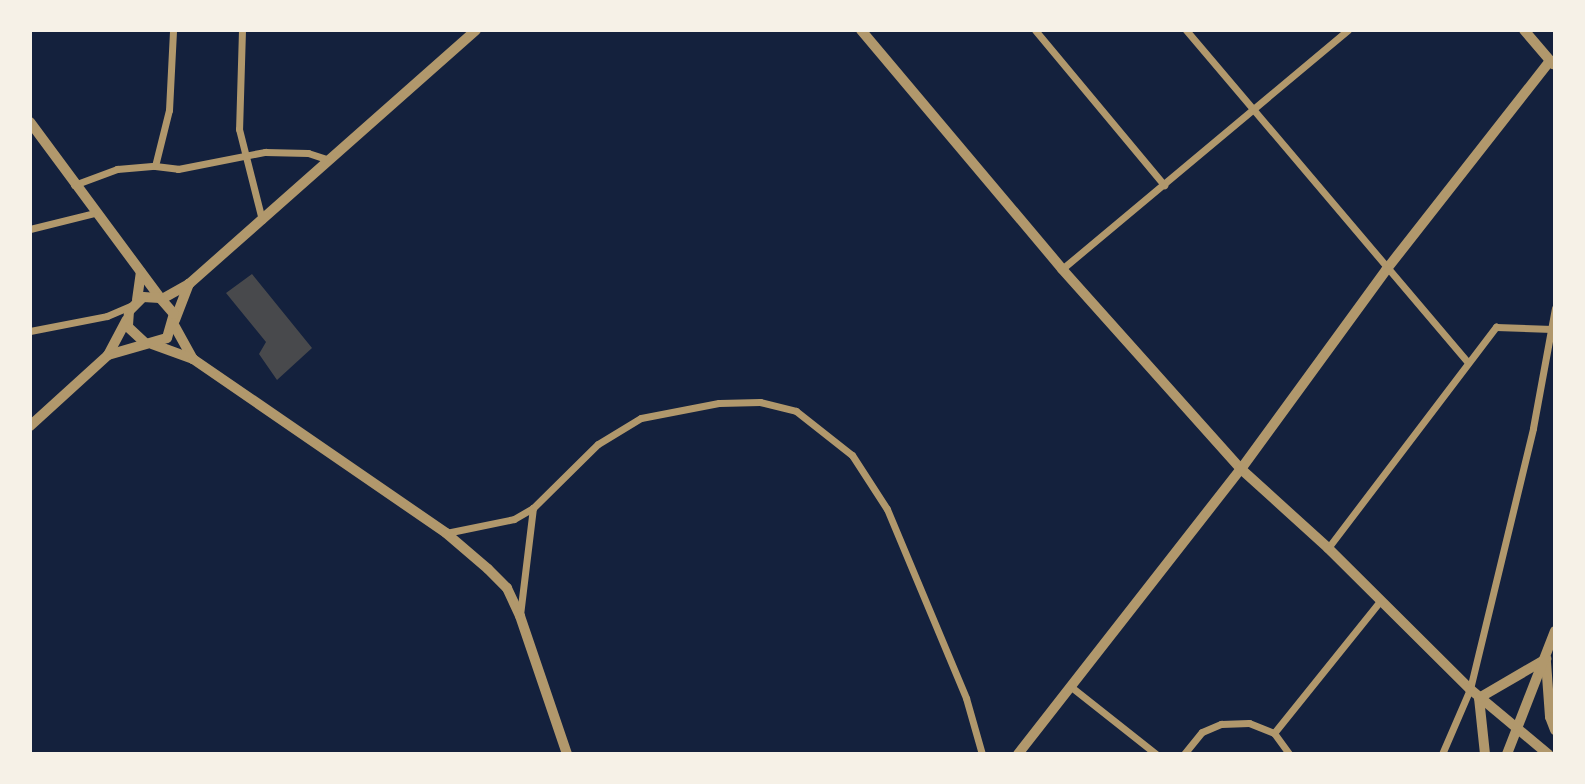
<!DOCTYPE html>
<html>
<head>
<meta charset="utf-8">
<style>
  body { margin:0 }
  #map { position:relative; width:1585px; height:784px; overflow:hidden; background:#14213d; font-family:"Space Grotesk",sans-serif }
  div>[style] { position:absolute }
  .building>* { inset:0; background:#48494c }
  .minor>* { height:7px; margin:-3.5px; padding:0 3.5px; transform-origin:3.5px; border-radius:3.5px; background:#b1986c }
  .tertiary>* { height:10px; margin:-5px; padding:0 5px; transform-origin:5px; border-radius:5px; background:#b1986c }
  span { translate:-50% -50%; white-space:nowrap; text-align:center; line-height:1.15; -webkit-text-stroke:7px #f6f1e7; paint-order:stroke }
  .frame { position:absolute; inset:0; border:32px solid #f6f1e7; pointer-events:none }
</style>
</head>
<body>
<div id="map">
  <div class="building">
    <div style="clip-path:polygon(252px 274px,312px 348px,277px 380px,259px 354px,266px 342px,226px 293px)"></div>
  </div>
  <div class="minor">
    <div style="left:242px;top:30px;width:99px;rotate:91.7deg"></div>
    <div style="left:239px;top:129px;width:94px;rotate:75.8deg"></div>
    <div style="left:1035px;top:30px;width:202px;rotate:50.2deg"></div>
    <div style="left:1186px;top:30px;width:436px;rotate:49.7deg"></div>
    <div style="left:155px;top:166px;width:58px;rotate:-76deg"></div>
    <div style="left:169px;top:110px;width:80px;rotate:-87.1deg"></div>
    <div style="left:74px;top:185px;width:46px;rotate:-20.4deg"></div>
    <div style="left:117px;top:169px;width:38px;rotate:-5deg"></div>
    <div style="left:155px;top:166px;width:23px;rotate:7deg"></div>
    <div style="left:178px;top:169px;width:89px;rotate:-11.1deg"></div>
    <div style="left:265px;top:152px;width:43px;rotate:1.3deg"></div>
    <div style="left:308px;top:153px;width:22px;rotate:18deg"></div>
    <div style="left:30px;top:229px;width:66px;rotate:-14deg"></div>
    <div style="left:1062px;top:269px;width:373px;rotate:-39.9deg"></div>
    <div style="left:30px;top:331px;width:78px;rotate:-11deg"></div>
    <div style="left:107px;top:316px;width:26px;rotate:-23deg"></div>
    <div style="left:446px;top:533px;width:69px;rotate:-11.6deg"></div>
    <div style="left:514px;top:519px;width:22px;rotate:-30deg"></div>
    <div style="left:533px;top:508px;width:91px;rotate:-44.6deg"></div>
    <div style="left:598px;top:444px;width:50px;rotate:-31.2deg"></div>
    <div style="left:641px;top:418px;width:79px;rotate:-10.9deg"></div>
    <div style="left:719px;top:403px;width:41px;rotate:-1.4deg"></div>
    <div style="left:760px;top:402px;width:37px;rotate:14deg"></div>
    <div style="left:796px;top:411px;width:71px;rotate:38.2deg"></div>
    <div style="left:852px;top:455px;width:64px;rotate:57.1deg"></div>
    <div style="left:887px;top:509px;width:205px;rotate:67.3deg"></div>
    <div style="left:966px;top:698px;width:58px;rotate:74.1deg"></div>
    <div style="left:1328px;top:548px;width:278px;rotate:-52.8deg"></div>
    <div style="left:1496px;top:327px;width:56px;rotate:2deg"></div>
    <div style="left:520px;top:615px;width:108px;rotate:-83.1deg"></div>
    <div style="left:1070px;top:686px;width:110px;rotate:38.3deg"></div>
    <div style="left:1274px;top:733px;width:169px;rotate:-51.2deg"></div>
    <div style="left:1274px;top:733px;width:26px;rotate:54deg"></div>
    <div style="left:1184px;top:754px;width:28px;rotate:-51deg"></div>
    <div style="left:1202px;top:732px;width:21px;rotate:-23deg"></div>
    <div style="left:1221px;top:724px;width:28px;rotate:-2deg"></div>
    <div style="left:1249px;top:723px;width:27px;rotate:22deg"></div>
    <div style="left:1442px;top:754px;width:71px;rotate:-66.7deg"></div>
    <div style="left:1470px;top:689px;width:268px;rotate:-76.4deg"></div>
    <div style="left:1533px;top:428px;width:122px;rotate:-79.6deg"></div>
  </div>
  <div class="tertiary">
    <div style="left:861px;top:30px;width:312px;rotate:49.9deg"></div>
    <div style="left:1062px;top:269px;width:268px;rotate:48.2deg"></div>
    <div style="left:1241px;top:469px;width:118px;rotate:42.2deg"></div>
    <div style="left:1328px;top:548px;width:200px;rotate:44.8deg"></div>
    <div style="left:1470px;top:689px;width:102px;rotate:39.8deg"></div>
    <div style="left:1524px;top:30px;width:45px;rotate:49.5deg"></div>
    <div style="left:30px;top:122px;width:219px;rotate:53.5deg"></div>
    <div style="left:162px;top:299px;width:31px;rotate:-29deg"></div>
    <div style="left:189px;top:284px;width:383px;rotate:-41.5deg"></div>
    <div style="left:137px;top:300px;width:28px;rotate:-82deg"></div>
    <div style="left:175px;top:320px;width:39px;rotate:-69deg"></div>
    <div style="left:174px;top:325px;width:39px;rotate:61deg"></div>
    <div style="left:152px;top:344px;width:44px;rotate:20.1deg"></div>
    <div style="left:193px;top:359px;width:307px;rotate:34.5deg"></div>
    <div style="left:446px;top:533px;width:55px;rotate:40.6deg"></div>
    <div style="left:488px;top:569px;width:27px;rotate:45deg"></div>
    <div style="left:507px;top:588px;width:31px;rotate:65deg"></div>
    <div style="left:520px;top:616px;width:146px;rotate:71.2deg"></div>
    <div style="left:108px;top:355px;width:61px;rotate:-16.1deg"></div>
    <div style="left:167px;top:338px;width:25px;rotate:-74deg"></div>
    <div style="left:174px;top:314px;width:21px;rotate:-131deg"></div>
    <div style="left:160px;top:298px;width:17px;rotate:-177deg"></div>
    <div style="left:143px;top:297px;width:20px;rotate:135deg"></div>
    <div style="left:129px;top:311px;width:16px;rotate:94deg"></div>
    <div style="left:128px;top:327px;width:23px;rotate:43deg"></div>
    <div style="left:30px;top:426px;width:105px;rotate:-42.3deg"></div>
    <div style="left:108px;top:355px;width:40px;rotate:-62deg"></div>
    <div style="left:1546px;top:662px;width:55px;rotate:85.8deg"></div>
    <div style="left:1550px;top:717px;width:14px;rotate:69deg"></div>
    <div style="left:1018px;top:754px;width:362px;rotate:-52deg"></div>
    <div style="left:1241px;top:469px;width:246px;rotate:-53.9deg"></div>
    <div style="left:1386px;top:270px;width:266px;rotate:-51.9deg"></div>
    <div style="left:1550px;top:61px;width:5px"></div>
    <div style="left:1485px;top:754px;width:56px;rotate:-96.1deg"></div>
    <div style="left:1479px;top:698px;width:78px;rotate:-30.2deg"></div>
    <div style="left:1507px;top:754px;width:132px;rotate:-68.7deg"></div>
  </div>
  <div class="frame"></div>
</div>
</body>
</html>
